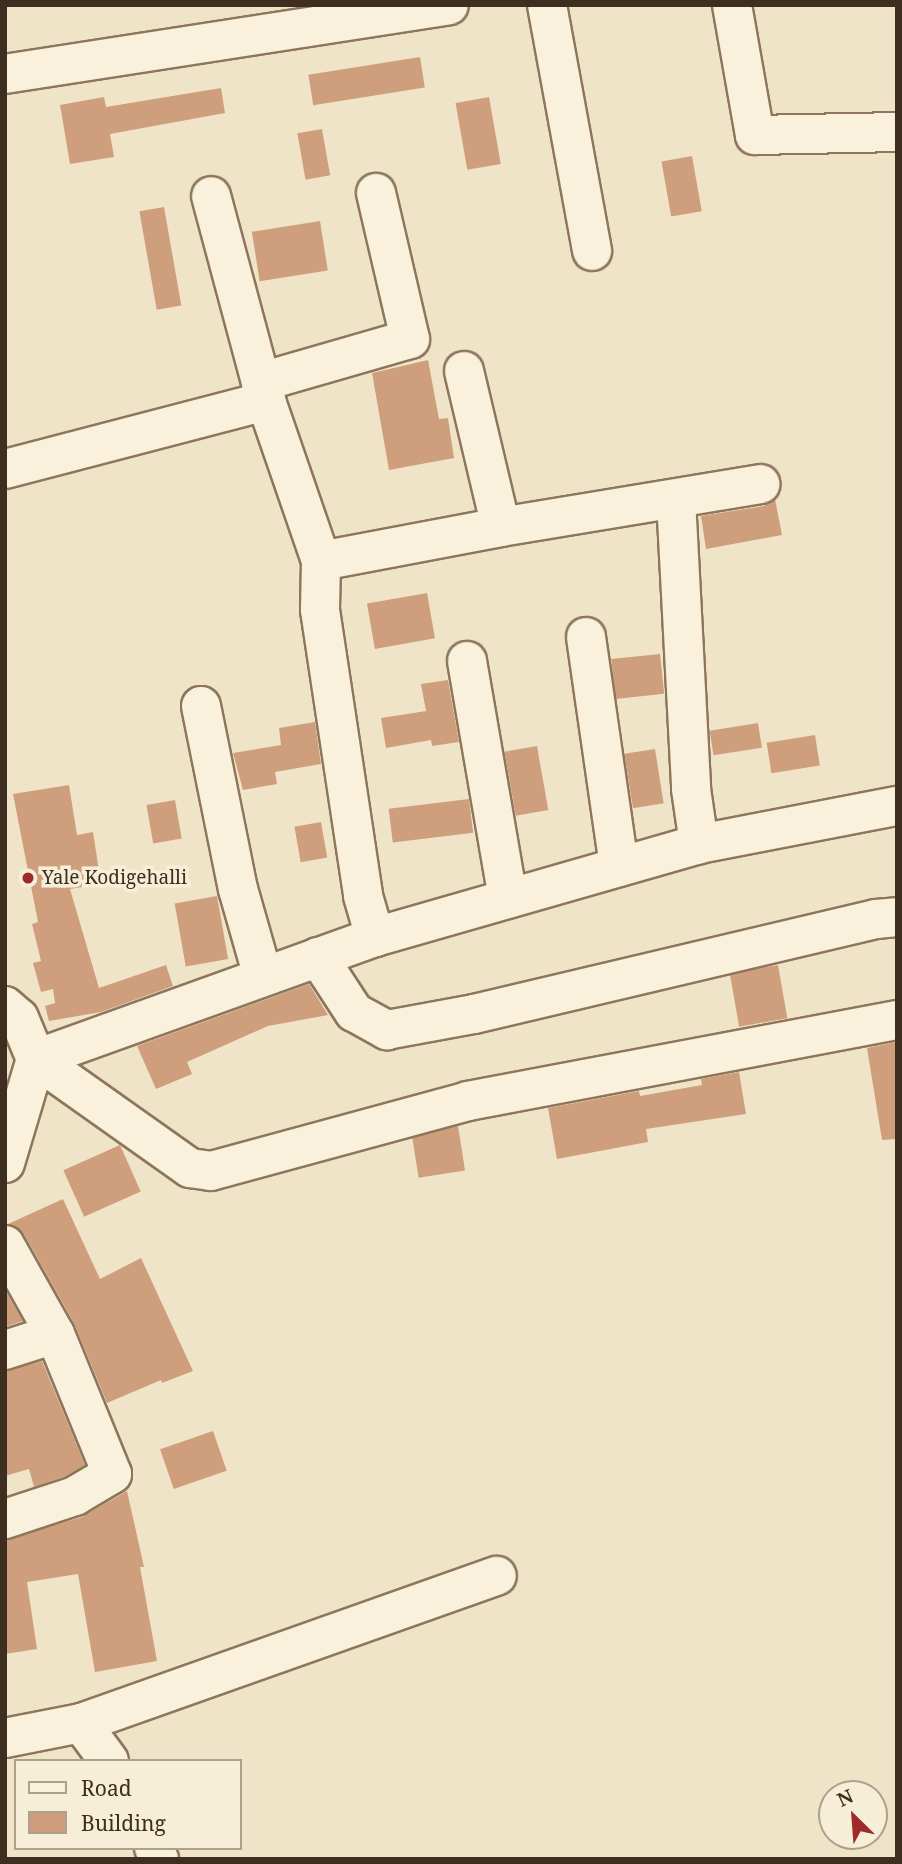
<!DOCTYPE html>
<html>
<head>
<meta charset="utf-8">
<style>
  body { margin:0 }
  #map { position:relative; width:902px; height:1864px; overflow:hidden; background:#f0e4c8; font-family:"Noto Serif",serif }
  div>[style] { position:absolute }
  .building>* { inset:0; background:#cf9f7d; transform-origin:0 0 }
  .roads { filter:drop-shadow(2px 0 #8d765c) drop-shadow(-2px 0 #8d765c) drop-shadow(0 2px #8d765c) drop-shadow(0 -2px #8d765c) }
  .minor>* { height:38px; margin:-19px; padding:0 19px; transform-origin:19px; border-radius:19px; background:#faf1dc }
  .dots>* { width:19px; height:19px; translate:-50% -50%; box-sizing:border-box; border:4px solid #f7eed8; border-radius:50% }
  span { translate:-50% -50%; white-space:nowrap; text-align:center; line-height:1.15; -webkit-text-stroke:7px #f7eed8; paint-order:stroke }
  .poi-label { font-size:19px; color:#3d2e20 }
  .left { translate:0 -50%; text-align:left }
  .frame { position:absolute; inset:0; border:7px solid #3d2e20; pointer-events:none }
  .legend { position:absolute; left:14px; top:1759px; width:228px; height:91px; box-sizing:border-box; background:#f7eed8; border:2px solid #ada18e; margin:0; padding:9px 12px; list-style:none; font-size:21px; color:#3d2e20 }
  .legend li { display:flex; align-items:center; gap:14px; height:35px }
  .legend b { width:35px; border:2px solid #ada18e }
  .north { position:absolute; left:818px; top:1780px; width:70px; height:70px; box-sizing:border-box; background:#f7eed8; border:2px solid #ada18e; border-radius:50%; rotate:335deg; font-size:19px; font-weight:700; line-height:28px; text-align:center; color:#3d2e20 }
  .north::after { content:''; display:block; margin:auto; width:24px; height:32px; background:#9e2a2b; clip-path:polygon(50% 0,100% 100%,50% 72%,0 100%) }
</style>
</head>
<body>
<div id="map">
  <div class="building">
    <div style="left:420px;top:57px;width:31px;height:113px;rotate:81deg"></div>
    <div style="clip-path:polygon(221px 88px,225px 113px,110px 134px,114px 157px,70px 164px,60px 105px,104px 97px,106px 107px)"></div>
    <div style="left:489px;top:97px;width:68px;height:34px;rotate:80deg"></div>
    <div style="left:322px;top:129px;width:47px;height:25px;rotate:80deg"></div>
    <div style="left:692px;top:156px;width:56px;height:31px;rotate:80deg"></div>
    <div style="left:164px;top:207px;width:100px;height:25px;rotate:80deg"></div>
    <div style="left:320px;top:221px;width:50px;height:69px;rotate:81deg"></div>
    <div style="clip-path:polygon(428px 360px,439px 419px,448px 418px,454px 458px,389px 470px,372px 373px)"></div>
    <div style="clip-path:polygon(775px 499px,782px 535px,706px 549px,701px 516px,764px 506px)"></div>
    <div style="left:427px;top:593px;width:46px;height:61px;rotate:80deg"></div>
    <div style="left:660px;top:654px;width:40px;height:49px;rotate:84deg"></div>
    <div style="clip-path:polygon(448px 680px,459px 742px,432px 746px,431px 740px,386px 748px,381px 718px,426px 711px,421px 684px)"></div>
    <div style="clip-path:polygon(315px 722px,321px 764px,275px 772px,277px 784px,243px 790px,233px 753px,281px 745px,279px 728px)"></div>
    <div style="left:758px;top:723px;width:25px;height:49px;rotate:81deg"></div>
    <div style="left:815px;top:735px;width:31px;height:49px;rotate:81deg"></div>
    <div style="left:537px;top:746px;width:65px;height:33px;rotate:80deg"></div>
    <div style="left:655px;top:749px;width:55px;height:31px;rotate:81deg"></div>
    <div style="clip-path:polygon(69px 785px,77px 835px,93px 832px,101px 884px,70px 889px,99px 988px,166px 965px,173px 986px,101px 1012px,49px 1021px,45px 1006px,55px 1003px,53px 989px,41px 992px,33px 963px,41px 961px,32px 924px,38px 922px,13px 794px)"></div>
    <div style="left:469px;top:799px;width:34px;height:81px;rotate:83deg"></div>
    <div style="left:175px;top:800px;width:39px;height:29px;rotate:80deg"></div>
    <div style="left:321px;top:822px;width:36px;height:27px;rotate:80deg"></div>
    <div style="left:217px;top:896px;width:64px;height:43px;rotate:80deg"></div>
    <div style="left:778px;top:965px;width:54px;height:49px;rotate:80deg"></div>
    <div style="clip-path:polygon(309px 984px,328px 1015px,268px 1026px,187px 1062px,192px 1074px,156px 1089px,137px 1046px)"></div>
    <div style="clip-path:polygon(897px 1042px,897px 1139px,882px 1140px,867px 1048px)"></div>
    <div style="clip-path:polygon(739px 1072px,746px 1114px,646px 1129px,648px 1142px,557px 1159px,548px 1108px,639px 1091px,640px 1096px,702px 1085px,701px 1079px)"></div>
    <div style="left:458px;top:1126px;width:45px;height:47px;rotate:81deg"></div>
    <div style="left:120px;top:1145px;width:51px;height:62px;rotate:66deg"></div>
    <div style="clip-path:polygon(63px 1199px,100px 1279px,141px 1258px,193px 1371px,162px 1383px,161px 1380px,107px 1403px,74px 1323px,24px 1234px,8px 1224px)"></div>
    <div style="clip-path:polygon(5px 1290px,23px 1321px,5px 1327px)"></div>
    <div style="clip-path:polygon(42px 1361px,85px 1465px,66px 1476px,34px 1487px,29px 1469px,5px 1476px,5px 1371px)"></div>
    <div style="left:213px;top:1431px;width:42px;height:56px;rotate:71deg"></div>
    <div style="clip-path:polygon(127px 1491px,144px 1567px,140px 1567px,157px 1661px,95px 1672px,78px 1574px,27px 1582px,37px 1649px,5px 1654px,5px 1540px,82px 1517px)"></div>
  </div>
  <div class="roads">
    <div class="minor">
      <div style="left:547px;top:5px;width:250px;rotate:79.6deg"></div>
      <div style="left:732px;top:5px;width:132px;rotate:80deg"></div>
      <div style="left:755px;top:135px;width:142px;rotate:-1.2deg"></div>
      <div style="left:5px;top:74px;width:449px;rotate:-8.8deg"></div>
      <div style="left:464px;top:371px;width:160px;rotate:76.7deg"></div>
      <div style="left:261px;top:382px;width:155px;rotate:-16.1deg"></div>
      <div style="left:410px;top:339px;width:150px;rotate:-103.1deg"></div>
      <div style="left:266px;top:401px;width:169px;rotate:71deg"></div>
      <div style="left:321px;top:561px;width:49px;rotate:91.2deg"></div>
      <div style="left:320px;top:610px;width:289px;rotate:81.4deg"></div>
      <div style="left:363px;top:896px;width:43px;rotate:73.7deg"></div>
      <div style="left:5px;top:469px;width:270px;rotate:-14.6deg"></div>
      <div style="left:266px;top:401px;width:212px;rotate:-105deg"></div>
      <div style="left:676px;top:499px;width:290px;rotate:87deg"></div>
      <div style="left:691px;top:789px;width:56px;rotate:81.7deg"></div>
      <div style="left:321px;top:561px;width:183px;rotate:-10.7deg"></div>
      <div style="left:501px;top:527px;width:263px;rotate:-9.4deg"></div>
      <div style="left:586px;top:637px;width:232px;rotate:81.8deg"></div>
      <div style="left:467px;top:661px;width:241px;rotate:80.2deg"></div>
      <div style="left:201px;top:706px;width:187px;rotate:78.6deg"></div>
      <div style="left:238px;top:889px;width:91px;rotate:74.1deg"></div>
      <div style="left:318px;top:957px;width:66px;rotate:56.8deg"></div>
      <div style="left:354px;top:1012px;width:38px;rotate:29deg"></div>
      <div style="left:387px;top:1030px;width:88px;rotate:-10.4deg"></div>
      <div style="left:474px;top:1014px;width:413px;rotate:-13.3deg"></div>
      <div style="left:876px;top:919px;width:21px;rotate:-5deg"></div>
      <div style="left:5px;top:1006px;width:18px;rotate:41deg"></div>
      <div style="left:19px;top:1018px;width:44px;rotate:67.5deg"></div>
      <div style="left:36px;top:1059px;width:189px;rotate:35.3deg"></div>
      <div style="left:190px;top:1168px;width:21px;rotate:8deg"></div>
      <div style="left:211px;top:1171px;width:266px;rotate:-15.2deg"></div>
      <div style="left:468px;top:1101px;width:437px;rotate:-10.7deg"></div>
      <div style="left:5px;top:1163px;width:109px;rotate:-73.4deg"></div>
      <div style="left:36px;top:1059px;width:360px;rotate:-19.8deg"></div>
      <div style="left:375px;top:937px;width:337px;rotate:-16deg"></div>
      <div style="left:699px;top:844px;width:202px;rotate:-10.9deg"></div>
      <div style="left:5px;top:1245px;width:102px;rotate:60.7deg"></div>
      <div style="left:5px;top:1350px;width:52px;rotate:-17.7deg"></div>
      <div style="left:55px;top:1334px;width:151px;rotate:67.8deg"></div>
      <div style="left:112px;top:1474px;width:43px;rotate:149.3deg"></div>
      <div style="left:75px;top:1496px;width:74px;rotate:161.8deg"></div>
      <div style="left:81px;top:1723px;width:441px;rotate:-19.5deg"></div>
      <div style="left:5px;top:1738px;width:77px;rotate:-11.2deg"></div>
      <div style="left:81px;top:1723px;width:47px;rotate:53.6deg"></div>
      <div style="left:154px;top:1848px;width:12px;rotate:66deg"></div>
    </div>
  </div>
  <div class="dots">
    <div style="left:28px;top:878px;background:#9e2a2b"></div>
  </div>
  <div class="poi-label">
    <span class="left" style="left:42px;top:878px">Yale Kodigehalli</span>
  </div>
  <div class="frame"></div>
  <ul class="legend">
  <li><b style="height:9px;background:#faf1dc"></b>Road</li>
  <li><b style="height:19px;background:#cf9f7d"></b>Building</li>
  </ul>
  <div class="north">N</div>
</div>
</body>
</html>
